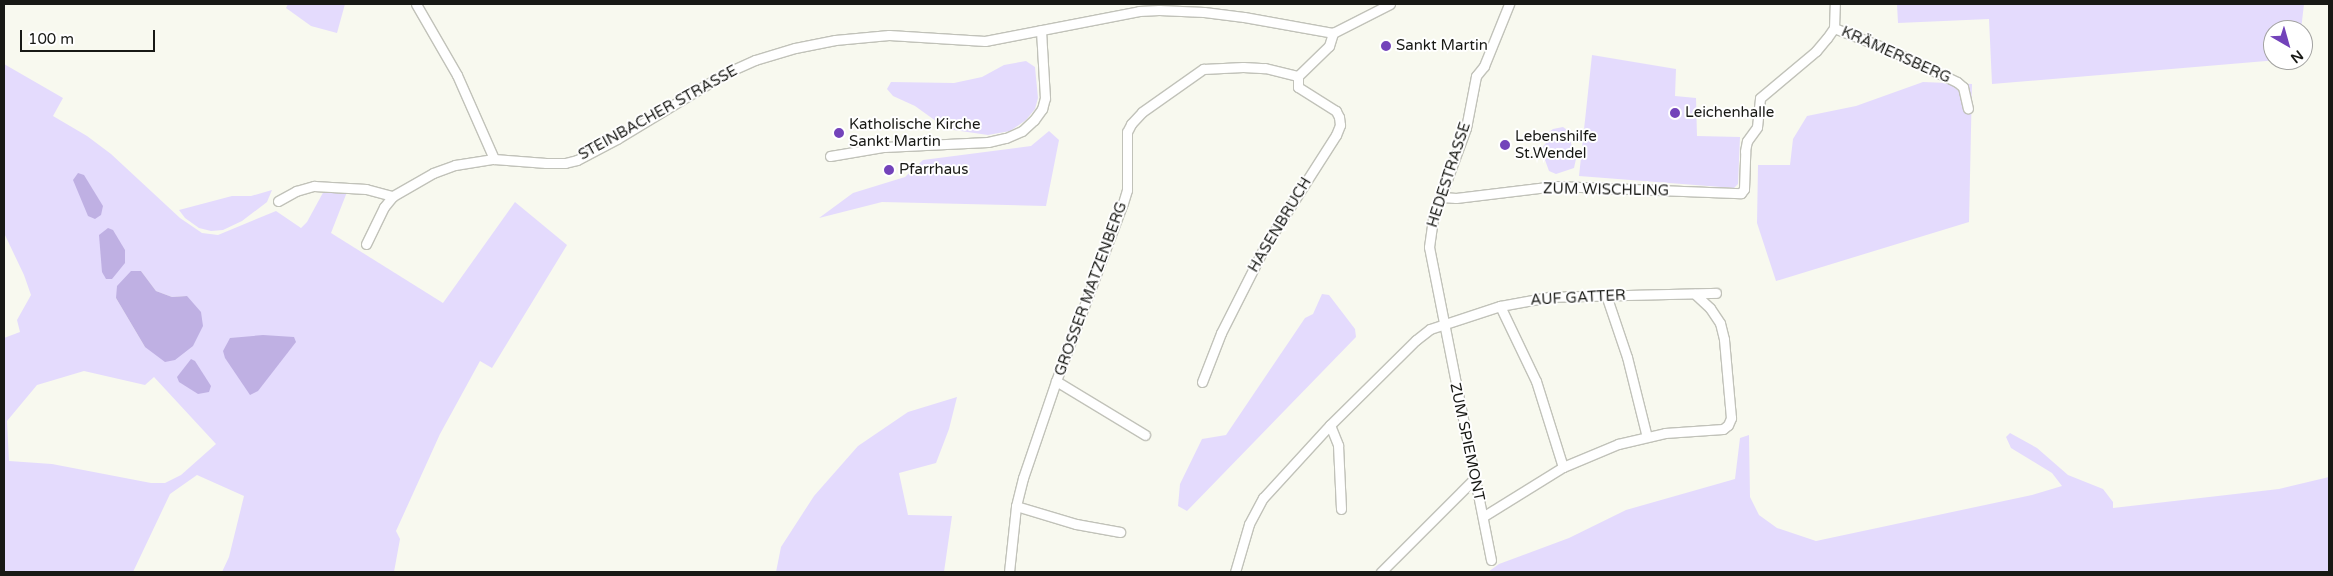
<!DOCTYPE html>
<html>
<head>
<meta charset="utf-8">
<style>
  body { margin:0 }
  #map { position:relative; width:2333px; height:576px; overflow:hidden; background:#f8f9ef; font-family:"Varela Round",sans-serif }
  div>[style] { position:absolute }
  .green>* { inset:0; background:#e4dbfd }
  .water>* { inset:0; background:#bfb0e3 }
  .roads { filter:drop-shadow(1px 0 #c1c2b9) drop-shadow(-1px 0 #c1c2b9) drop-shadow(0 1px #c1c2b9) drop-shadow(0 -1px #c1c2b9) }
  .street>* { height:9px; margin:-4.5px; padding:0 4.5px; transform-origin:4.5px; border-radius:4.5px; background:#fff }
  .dots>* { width:14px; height:14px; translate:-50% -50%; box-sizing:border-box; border:2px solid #fff; border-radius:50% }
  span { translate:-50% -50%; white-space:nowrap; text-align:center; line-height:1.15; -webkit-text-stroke:4px #fff; paint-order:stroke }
  .poi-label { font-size:15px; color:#181915 }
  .left { translate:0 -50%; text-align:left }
  .street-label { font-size:15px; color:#181915 }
  .frame { position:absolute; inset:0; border:5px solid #181915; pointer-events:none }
  .north { position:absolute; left:2263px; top:20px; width:50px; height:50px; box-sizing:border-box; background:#fff; border:1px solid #a3a3a1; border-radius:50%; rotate:142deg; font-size:14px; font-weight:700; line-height:20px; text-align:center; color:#181915 }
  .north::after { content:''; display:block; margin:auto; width:18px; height:22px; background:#7343ba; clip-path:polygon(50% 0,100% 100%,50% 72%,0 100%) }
  .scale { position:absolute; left:20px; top:30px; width:135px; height:22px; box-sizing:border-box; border:2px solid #181915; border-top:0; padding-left:6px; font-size:15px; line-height:18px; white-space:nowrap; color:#181915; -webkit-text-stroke:4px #fff; paint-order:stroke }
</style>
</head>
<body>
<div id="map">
  <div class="green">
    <div style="clip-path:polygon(288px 4px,345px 4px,337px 33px,311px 26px,286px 8px)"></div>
    <div style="clip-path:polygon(1897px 4px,2097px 5px,2304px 4px,2301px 30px,2273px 30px,2273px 60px,2278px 60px,1992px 84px,1989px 19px,1898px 23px)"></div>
    <div style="clip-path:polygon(1592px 55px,1676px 69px,1675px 96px,1696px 98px,1697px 136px,1740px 137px,1738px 184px,1734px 188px,1579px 176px)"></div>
    <div style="clip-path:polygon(1026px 61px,1035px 67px,1038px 98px,1035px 109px,1026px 120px,1010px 131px,988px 135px,947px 129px,915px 106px,893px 96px,887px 89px,891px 82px,954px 83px,982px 77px,1004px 65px)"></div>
    <div style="clip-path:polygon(evenodd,4px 64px,63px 98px,53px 116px,87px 136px,111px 154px,180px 218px,202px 233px,218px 235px,276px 211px,301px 228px,307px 222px,325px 189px,347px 192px,331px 233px,443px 303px,515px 202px,567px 245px,492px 368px,480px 361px,440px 434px,396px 531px,400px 539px,394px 572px,222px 572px,229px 557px,244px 496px,197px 475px,170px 494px,133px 572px,4px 572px,4px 338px,20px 332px,17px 320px,31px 295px,24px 275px,4px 233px,4px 64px,141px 271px,156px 291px,172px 297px,187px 296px,145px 347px,116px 298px,141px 271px,4px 64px,84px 371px,145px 385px,154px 377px,216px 444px,181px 475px,165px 483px,151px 483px,52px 464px,9px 461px,7px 421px,37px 385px,84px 371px)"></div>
    <div style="clip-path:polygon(1923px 82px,1972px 84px,1969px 222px,1776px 281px,1757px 223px,1758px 165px,1790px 165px,1793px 139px,1807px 116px,1856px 106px)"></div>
    <div style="clip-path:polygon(1563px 127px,1567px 130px,1576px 159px,1574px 168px,1556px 174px,1549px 171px,1541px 149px,1546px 143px,1545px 135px,1553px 129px)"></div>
    <div style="clip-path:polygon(1049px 131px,1059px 140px,1046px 206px,882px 202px,819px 218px,853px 193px,905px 177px,923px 160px,1031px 146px)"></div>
    <div style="clip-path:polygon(272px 190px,267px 202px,242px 221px,223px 230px,211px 231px,199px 228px,185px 218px,179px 210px,232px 196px,251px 196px)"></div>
    <div style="clip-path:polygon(1322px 294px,1329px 295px,1355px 329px,1356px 337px,1187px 511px,1178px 506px,1180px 484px,1202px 439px,1226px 435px,1305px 318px,1313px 314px)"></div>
    <div style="clip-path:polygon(957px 397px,949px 429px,936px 463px,899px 473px,908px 515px,952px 516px,944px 572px,776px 572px,781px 547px,814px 496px,858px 446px,908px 412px)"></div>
    <div style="clip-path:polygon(2010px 433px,2037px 448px,2068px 475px,2103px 489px,2113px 502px,2113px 508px,2279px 489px,2329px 477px,2329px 572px,1488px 572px,1499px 564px,1569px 538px,1626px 510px,1735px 479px,1740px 438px,1749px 435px,1750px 497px,1759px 515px,1777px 528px,1816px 541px,2032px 495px,2062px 486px,2052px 473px,2011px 448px,2006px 437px)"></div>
  </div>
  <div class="water">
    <div style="clip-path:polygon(78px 173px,84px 175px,103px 206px,101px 215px,95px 219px,88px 216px,73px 180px)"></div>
    <div style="clip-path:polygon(108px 228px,113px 230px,125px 250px,125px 263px,112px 279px,106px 279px,102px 272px,99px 235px)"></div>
    <div style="clip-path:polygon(131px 271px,141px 271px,156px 291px,172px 297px,187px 296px,201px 312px,203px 326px,193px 346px,175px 360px,165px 362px,145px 347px,116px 298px,117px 286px)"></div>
    <div style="clip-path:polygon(263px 335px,294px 337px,296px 342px,258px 391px,250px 395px,225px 358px,223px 351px,230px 338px)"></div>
    <div style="clip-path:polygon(191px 359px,195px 361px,211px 386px,209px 392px,198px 394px,179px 382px,177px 377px)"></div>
  </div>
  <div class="roads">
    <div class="street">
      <div style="left:416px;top:4px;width:82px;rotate:60deg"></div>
      <div style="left:457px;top:75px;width:92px;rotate:66.2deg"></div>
      <div style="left:1834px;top:28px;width:60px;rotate:21.4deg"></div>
      <div style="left:1890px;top:50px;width:74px;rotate:25.5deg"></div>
      <div style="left:1957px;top:82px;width:8px;rotate:40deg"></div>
      <div style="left:1963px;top:87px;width:22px;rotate:77deg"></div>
      <div style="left:830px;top:156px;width:55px;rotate:-9.5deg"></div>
      <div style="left:884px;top:147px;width:104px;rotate:-2.8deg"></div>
      <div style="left:988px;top:142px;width:18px;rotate:-13deg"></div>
      <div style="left:1006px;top:138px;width:17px;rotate:-24deg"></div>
      <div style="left:1022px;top:131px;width:16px;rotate:-43deg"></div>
      <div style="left:1034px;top:120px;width:14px;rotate:-54deg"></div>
      <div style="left:1042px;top:109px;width:11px;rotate:-75deg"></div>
      <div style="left:1045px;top:98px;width:68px;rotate:-93.4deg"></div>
      <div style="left:1442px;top:197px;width:14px;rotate:4deg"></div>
      <div style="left:1456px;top:198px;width:100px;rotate:-6.9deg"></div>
      <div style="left:1555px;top:186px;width:186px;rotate:2.2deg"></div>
      <div style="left:1741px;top:193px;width:5px;rotate:-53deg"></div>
      <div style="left:1744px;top:189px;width:38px;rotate:-88deg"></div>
      <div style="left:1745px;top:151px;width:10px;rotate:-79deg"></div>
      <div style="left:1747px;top:141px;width:17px;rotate:-54deg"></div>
      <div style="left:1757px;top:127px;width:29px;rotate:-84deg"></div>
      <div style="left:1760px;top:98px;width:73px;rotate:-40deg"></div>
      <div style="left:1816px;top:51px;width:17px;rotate:-50deg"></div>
      <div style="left:1827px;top:38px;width:12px;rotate:-55deg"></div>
      <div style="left:1834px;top:28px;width:24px;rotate:-88deg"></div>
      <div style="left:278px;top:201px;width:21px;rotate:-29deg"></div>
      <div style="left:296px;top:191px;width:19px;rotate:-16deg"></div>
      <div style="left:314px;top:186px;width:52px;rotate:3.3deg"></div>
      <div style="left:366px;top:189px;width:28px;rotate:15deg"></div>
      <div style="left:366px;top:244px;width:41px;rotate:-64.1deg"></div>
      <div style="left:384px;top:207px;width:14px;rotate:-51deg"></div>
      <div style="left:393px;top:196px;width:46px;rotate:-29.9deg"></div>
      <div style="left:433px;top:173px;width:23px;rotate:-20deg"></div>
      <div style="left:455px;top:165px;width:39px;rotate:-9deg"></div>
      <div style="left:494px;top:159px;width:52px;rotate:4.4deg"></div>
      <div style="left:546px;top:163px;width:19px"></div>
      <div style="left:565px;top:163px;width:12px;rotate:-14deg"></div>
      <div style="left:577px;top:160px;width:45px;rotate:-27.7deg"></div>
      <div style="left:617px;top:139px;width:127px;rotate:-31.2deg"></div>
      <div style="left:726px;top:73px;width:32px;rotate:-24deg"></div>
      <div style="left:755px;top:60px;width:42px;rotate:-16.7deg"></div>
      <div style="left:795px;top:48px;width:41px;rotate:-11.3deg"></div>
      <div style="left:835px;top:40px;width:54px;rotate:-5.3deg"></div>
      <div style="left:889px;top:35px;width:96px;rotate:3.6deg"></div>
      <div style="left:985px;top:41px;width:157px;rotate:-11deg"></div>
      <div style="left:1139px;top:11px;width:20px;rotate:-3deg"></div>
      <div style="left:1159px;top:10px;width:45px;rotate:2.5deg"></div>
      <div style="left:1204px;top:12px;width:40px;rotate:7.1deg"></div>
      <div style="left:1244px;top:17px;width:90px;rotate:10.2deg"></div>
      <div style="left:1333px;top:33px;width:64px;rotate:-27deg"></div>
      <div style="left:1606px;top:295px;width:65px;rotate:71.3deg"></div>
      <div style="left:1627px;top:357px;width:82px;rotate:76deg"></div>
      <div style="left:1500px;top:306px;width:83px;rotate:64.4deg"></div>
      <div style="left:1536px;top:381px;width:90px;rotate:72.6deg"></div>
      <div style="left:1056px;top:381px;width:104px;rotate:31.2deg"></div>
      <div style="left:1202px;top:382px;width:53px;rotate:-68.8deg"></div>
      <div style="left:1221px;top:333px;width:97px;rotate:-63.2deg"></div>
      <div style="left:1265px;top:246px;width:132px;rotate:-57.4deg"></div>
      <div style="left:1336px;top:135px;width:11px;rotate:-68deg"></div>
      <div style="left:1340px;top:125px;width:8px;rotate:-97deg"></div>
      <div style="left:1339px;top:117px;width:7px;rotate:-117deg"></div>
      <div style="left:1336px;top:111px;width:45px;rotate:-147.7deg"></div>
      <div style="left:1298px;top:87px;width:11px;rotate:-90deg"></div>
      <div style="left:1330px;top:425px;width:22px;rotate:68deg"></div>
      <div style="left:1338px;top:445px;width:64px;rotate:87.3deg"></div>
      <div style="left:1016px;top:506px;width:63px;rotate:16.7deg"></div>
      <div style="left:1076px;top:524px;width:45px;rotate:10.3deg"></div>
      <div style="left:1484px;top:516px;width:93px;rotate:-31.8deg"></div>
      <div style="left:1563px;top:467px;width:60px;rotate:-22.7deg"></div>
      <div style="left:1618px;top:444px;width:48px;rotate:-13.2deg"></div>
      <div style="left:1665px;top:433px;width:58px;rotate:-3.9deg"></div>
      <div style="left:1723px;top:429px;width:6px;rotate:-39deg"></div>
      <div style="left:1728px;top:425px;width:8px;rotate:-67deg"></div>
      <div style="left:1731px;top:418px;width:79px;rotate:-95.1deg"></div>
      <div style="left:1724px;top:339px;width:16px;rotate:-104deg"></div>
      <div style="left:1720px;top:323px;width:18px;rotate:-124deg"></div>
      <div style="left:1710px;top:308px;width:21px;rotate:-137deg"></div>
      <div style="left:1491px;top:560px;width:319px;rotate:-101.2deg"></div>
      <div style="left:1429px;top:247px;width:29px;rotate:-82deg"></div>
      <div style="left:1433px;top:218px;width:96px;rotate:-69.9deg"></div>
      <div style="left:1466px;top:128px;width:53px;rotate:-79.1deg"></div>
      <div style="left:1476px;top:76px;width:13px;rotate:-51deg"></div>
      <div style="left:1484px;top:66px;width:67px;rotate:-68deg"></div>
      <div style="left:1009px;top:572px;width:66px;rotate:-83.9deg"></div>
      <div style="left:1016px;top:506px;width:29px;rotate:-76deg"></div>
      <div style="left:1023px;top:478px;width:102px;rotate:-71.2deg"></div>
      <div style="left:1056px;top:381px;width:190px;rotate:-69.4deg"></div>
      <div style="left:1123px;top:203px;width:14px;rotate:-73deg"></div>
      <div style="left:1127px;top:190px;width:58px;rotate:-90deg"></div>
      <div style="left:1127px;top:132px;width:9px;rotate:-63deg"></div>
      <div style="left:1131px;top:124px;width:16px;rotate:-47deg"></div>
      <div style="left:1142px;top:112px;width:75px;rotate:-35.2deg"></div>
      <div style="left:1203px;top:69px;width:40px;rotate:-2.9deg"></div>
      <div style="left:1243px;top:67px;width:22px;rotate:3deg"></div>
      <div style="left:1265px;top:68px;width:34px;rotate:14deg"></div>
      <div style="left:1298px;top:76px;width:43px;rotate:-44.1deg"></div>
      <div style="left:1329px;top:46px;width:14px;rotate:-73deg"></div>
      <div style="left:1235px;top:572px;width:50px;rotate:-73.7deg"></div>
      <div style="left:1249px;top:524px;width:30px;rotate:-62deg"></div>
      <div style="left:1263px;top:498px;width:99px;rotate:-47.5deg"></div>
      <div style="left:1330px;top:425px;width:121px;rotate:-44.7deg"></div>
      <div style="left:1416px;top:340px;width:18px;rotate:-38deg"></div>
      <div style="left:1430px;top:329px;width:74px;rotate:-18.2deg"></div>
      <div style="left:1500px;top:306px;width:50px;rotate:-10.4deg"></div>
      <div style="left:1549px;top:297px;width:167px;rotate:-1.4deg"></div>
      <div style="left:1381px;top:572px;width:132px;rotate:-45deg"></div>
    </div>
  </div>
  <div class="dots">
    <div style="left:1386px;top:46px;background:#7343ba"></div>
    <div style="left:1675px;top:113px;background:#7343ba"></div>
    <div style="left:839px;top:133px;background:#7343ba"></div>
    <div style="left:1505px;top:145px;background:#7343ba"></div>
    <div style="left:889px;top:170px;background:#7343ba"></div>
  </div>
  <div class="poi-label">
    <span class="left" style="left:1396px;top:46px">Sankt Martin</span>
    <span class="left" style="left:1685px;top:113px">Leichenhalle</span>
    <span class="left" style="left:849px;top:133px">Katholische Kirche<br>Sankt Martin</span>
    <span class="left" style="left:1515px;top:145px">Lebenshilfe<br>St.Wendel</span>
    <span class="left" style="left:899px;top:170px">Pfarrhaus</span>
  </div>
  <div class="street-label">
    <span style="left:1896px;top:55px;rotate:24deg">KRÄMERSBERG</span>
    <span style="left:658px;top:113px;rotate:-29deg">STEINBACHER STRASSE</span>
    <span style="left:1449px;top:175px;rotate:-72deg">HEDESTRASSE</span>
    <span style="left:1606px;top:190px;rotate:1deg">ZUM WISCHLING</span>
    <span style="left:1280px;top:225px;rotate:-59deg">HASENBRUCH</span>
    <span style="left:1091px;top:289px;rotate:-70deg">GROSSER MATZENBERG</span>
    <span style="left:1578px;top:298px;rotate:-3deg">AUF GATTER</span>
    <span style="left:1467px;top:442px;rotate:78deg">ZUM SPIEMONT</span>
  </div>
  <div class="frame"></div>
  <div class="north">N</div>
  <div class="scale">100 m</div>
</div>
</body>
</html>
